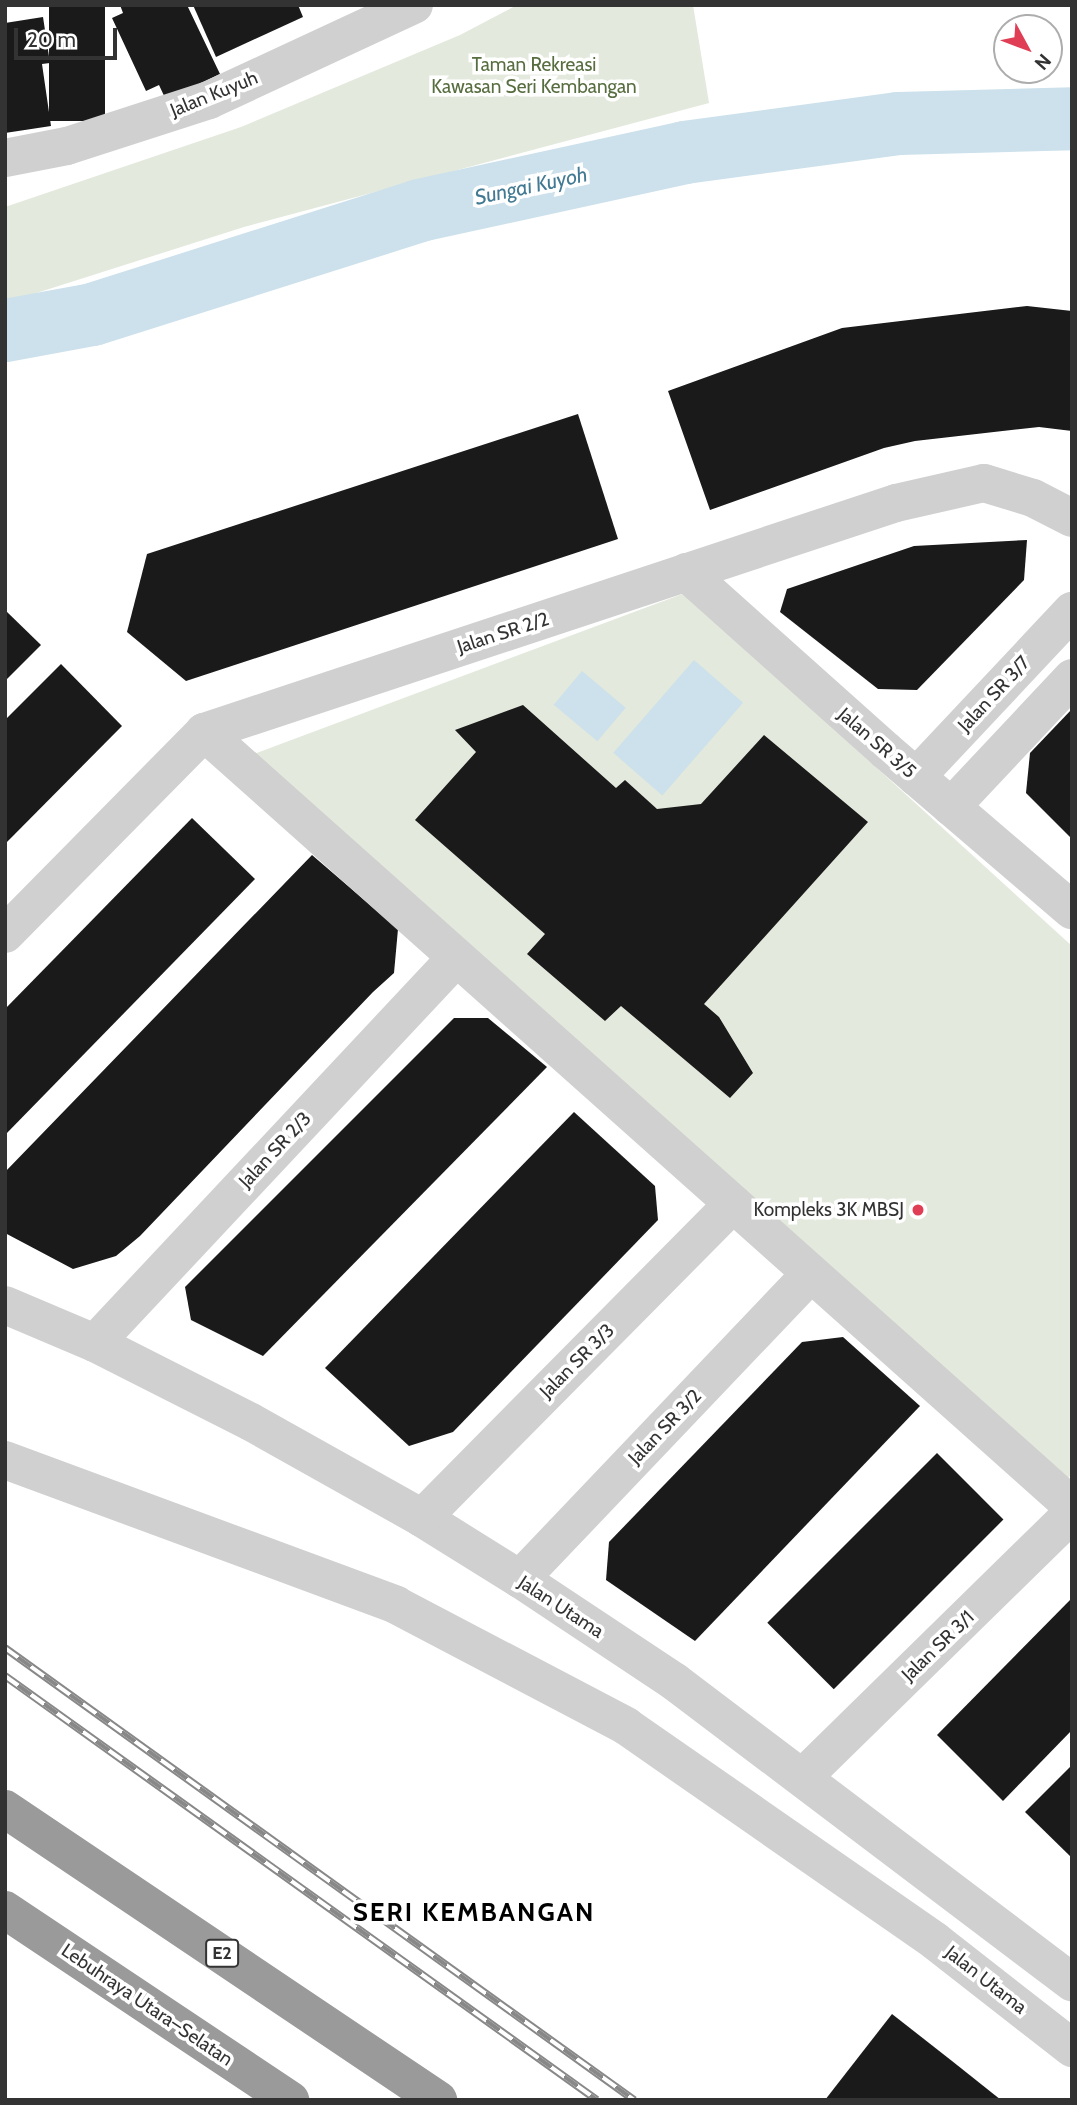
<!DOCTYPE html>
<html>
<head>
<meta charset="utf-8">
<style>
  body { margin:0 }
  #map { position:relative; width:1077px; height:2105px; overflow:hidden; background:#fff; font-family:Cabin,sans-serif }
  div>[style] { position:absolute }
  .green>* { inset:0; background:#e3e9dc }
  .water>* { inset:0; background:#cce1eb; transform-origin:0 0 }
  .river>* { height:63px; margin:-31.5px; padding:0 31.5px; transform-origin:31.5px; border-radius:31.5px; background:#cce1eb }
  .building>* { inset:0; background:#1a1a1a; transform-origin:0 0 }
  .minor>* { height:38px; margin:-19px; padding:0 19px; transform-origin:19px; border-radius:19px; background:#d0d0d0 }
  .highway>* { height:38px; margin:-19px; padding:0 19px; transform-origin:19px; border-radius:19px; background:#9a9a9a }
  .rail>* { height:8px; margin-top:-4px; transform-origin:0; background:repeating-linear-gradient(90deg,#fff 0 16px,#888 0 32px); box-sizing:border-box; border-block:2px solid #888 }
  .dots>* { width:19px; height:19px; translate:-50% -50%; box-sizing:border-box; border:4px solid #fff; border-radius:50% }
  span { translate:-50% -50%; white-space:nowrap; text-align:center; line-height:1.15; -webkit-text-stroke:7px #fff; paint-order:stroke }
  .shield-label span { padding:2px 5px; background:#fff; border:2px solid; border-radius:5px; -webkit-text-stroke-width:0 }
  .shield-label { font-size:18px; color:#333; font-weight:700 }
  .park-label { font-size:19px; color:#586e40 }
  .street-label { font-size:19px; color:#333 }
  .poi-label { font-size:19px; color:#333 }
  .right { translate:-100% -50%; text-align:right }
  .water-label { font-size:21px; color:#427993; font-style:italic }
  .district-label { font-size:26px; color:#000; font-weight:700; letter-spacing:2px }
  .frame { position:absolute; inset:0; border:7px solid #333; pointer-events:none }
  .north { position:absolute; left:993px; top:14px; width:70px; height:70px; box-sizing:border-box; background:#fff; border:2px solid #adadad; border-radius:50%; rotate:131deg; font-size:19px; font-weight:700; line-height:28px; text-align:center; color:#333 }
  .north::after { content:''; display:block; margin:auto; width:24px; height:32px; background:#e03e54; clip-path:polygon(50% 0,100% 100%,50% 72%,0 100%) }
  .scale { position:absolute; left:14px; top:28px; width:103px; height:32px; box-sizing:border-box; border:4px solid #333; border-top:0; padding-left:9px; font-size:21px; line-height:24px; white-space:nowrap; color:#333; -webkit-text-stroke:5px #fff; paint-order:stroke }
</style>
</head>
<body>
<div id="map">
  <div class="green">
    <div style="clip-path:polygon(517px 5px,693px 5px,709px 103px,244px 227px,5px 303px,5px 207px,241px 127px,460px 35px)"></div>
    <div style="clip-path:polygon(685px 593px,1072px 946px,1072px 1474px,1066px 1480px,254px 754px)"></div>
  </div>
  <div class="water">
    <div style="left:694px;top:660px;width:65px;height:123px;rotate:41deg"></div>
    <div style="left:582px;top:671px;width:57px;height:44px;rotate:40deg"></div>
  </div>
  <div class="river">
    <div style="left:5px;top:330px;width:88px;rotate:-10.4deg"></div>
    <div style="left:92px;top:314px;width:343px;rotate:-17.6deg"></div>
    <div style="left:419px;top:210px;width:271px;rotate:-12.3deg"></div>
    <div style="left:684px;top:152px;width:216px;rotate:-7.7deg"></div>
    <div style="left:898px;top:123px;width:174px;rotate:-1.6deg"></div>
  </div>
  <div class="building">
    <div style="left:49px;top:5px;width:56px;height:116px"></div>
    <div style="clip-path:polygon(120px 5px,187px 5px,220px 74px,166px 100px,159px 85px,146px 91px,112px 18px,123px 13px)"></div>
    <div style="clip-path:polygon(193px 5px,298px 5px,303px 17px,216px 57px)"></div>
    <div style="clip-path:polygon(43px 17px,50px 63px,42px 64px,51px 126px,5px 133px,5px 23px)"></div>
    <div style="clip-path:polygon(1027px 306px,1072px 311px,1072px 431px,1039px 427px,915px 441px,884px 448px,710px 510px,668px 391px,842px 328px)"></div>
    <div style="clip-path:polygon(578px 414px,618px 539px,186px 681px,127px 632px,147px 554px)"></div>
    <div style="clip-path:polygon(1027px 540px,1024px 580px,917px 690px,878px 689px,780px 612px,787px 589px,914px 546px)"></div>
    <div style="clip-path:polygon(5px 610px,41px 645px,5px 681px)"></div>
    <div style="clip-path:polygon(61px 664px,122px 726px,5px 844px,5px 720px)"></div>
    <div style="clip-path:polygon(523px 705px,616px 788px,625px 780px,657px 809px,701px 804px,764px 735px,868px 822px,704px 1004px,719px 1017px,753px 1073px,730px 1098px,621px 1006px,605px 1021px,527px 954px,545px 934px,415px 820px,476px 752px,455px 730px)"></div>
    <div style="clip-path:polygon(1072px 709px,1072px 839px,1026px 793px,1030px 753px)"></div>
    <div style="clip-path:polygon(192px 818px,255px 879px,5px 1135px,5px 1009px)"></div>
    <div style="clip-path:polygon(312px 855px,398px 929px,394px 973px,373px 992px,140px 1236px,116px 1256px,73px 1269px,5px 1233px,5px 1172px)"></div>
    <div style="clip-path:polygon(454px 1018px,488px 1018px,547px 1067px,263px 1356px,191px 1320px,185px 1287px)"></div>
    <div style="clip-path:polygon(574px 1112px,655px 1186px,658px 1220px,453px 1432px,409px 1446px,325px 1368px)"></div>
    <div style="clip-path:polygon(843px 1337px,920px 1406px,695px 1641px,606px 1580px,609px 1542px,802px 1342px)"></div>
    <div style="left:937px;top:1453px;width:94px;height:240px;rotate:45deg"></div>
    <div style="clip-path:polygon(1072px 1598px,1072px 1730px,1003px 1801px,937px 1735px)"></div>
    <div style="clip-path:polygon(1072px 1765px,1072px 1858px,1025px 1812px)"></div>
    <div style="clip-path:polygon(892px 2014px,952px 2061px,1001px 2100px,825px 2100px)"></div>
  </div>
  <div class="minor">
    <div style="left:5px;top:158px;width:63px;rotate:-11deg"></div>
    <div style="left:67px;top:146px;width:149px;rotate:-17.9deg"></div>
    <div style="left:209px;top:100px;width:226px;rotate:-24.9deg"></div>
    <div style="left:686px;top:572px;width:267px;rotate:41.8deg"></div>
    <div style="left:885px;top:750px;width:246px;rotate:40.6deg"></div>
    <div style="left:204px;top:732px;width:1163px;rotate:41.72deg"></div>
    <div style="left:916px;top:777px;width:228px;rotate:-46.8deg"></div>
    <div style="left:951px;top:807px;width:177px;rotate:-46.8deg"></div>
    <div style="left:5px;top:934px;width:284px;rotate:-45.4deg"></div>
    <div style="left:204px;top:732px;width:729px;rotate:-18.31deg"></div>
    <div style="left:896px;top:503px;width:90px;rotate:-12.8deg"></div>
    <div style="left:984px;top:483px;width:51px;rotate:17deg"></div>
    <div style="left:1033px;top:498px;width:44px;rotate:27.1deg"></div>
    <div style="left:5px;top:1305px;width:98px;rotate:22.9deg"></div>
    <div style="left:95px;top:1343px;width:175px;rotate:26.9deg"></div>
    <div style="left:251px;top:1422px;width:196px;rotate:29.3deg"></div>
    <div style="left:422px;top:1518px;width:115px;rotate:31.9deg"></div>
    <div style="left:520px;top:1579px;width:186px;rotate:33.6deg"></div>
    <div style="left:675px;top:1682px;width:498px;rotate:37.1deg"></div>
    <div style="left:95px;top:1343px;width:528px;rotate:-46.84deg"></div>
    <div style="left:5px;top:1460px;width:417px;rotate:20.3deg"></div>
    <div style="left:396px;top:1605px;width:260px;rotate:27.7deg"></div>
    <div style="left:626px;top:1726px;width:376px;rotate:34.8deg"></div>
    <div style="left:935px;top:1941px;width:174px;rotate:38deg"></div>
    <div style="left:422px;top:1518px;width:442px;rotate:-45.3deg"></div>
    <div style="left:520px;top:1579px;width:421px;rotate:-46.4deg"></div>
    <div style="left:803px;top:1777px;width:376px;rotate:-44.4deg"></div>
  </div>
  <div class="highway">
    <div style="left:5px;top:1809px;width:522px;rotate:33.9deg"></div>
    <div style="left:5px;top:1910px;width:343px;rotate:33.7deg"></div>
  </div>
  <div class="rail">
    <div style="left:5px;top:1648px;width:775px;rotate:35.7deg"></div>
    <div style="left:5px;top:1676px;width:728px;rotate:35.61deg"></div>
  </div>
  <div class="dots">
    <div style="left:918px;top:1210px;background:#e03e54"></div>
  </div>
  <div class="shield-label">
    <span style="left:222px;top:1953px">E2</span>
  </div>
  <div class="park-label">
    <span style="left:534px;top:76px">Taman Rekreasi<br>Kawasan Seri Kembangan</span>
  </div>
  <div class="street-label">
    <span style="left:214px;top:94px;rotate:-22deg">Jalan Kuyuh</span>
    <span style="left:503px;top:633px;rotate:-18deg">Jalan SR 2/2</span>
    <span style="left:994px;top:694px;rotate:-47deg">Jalan SR 3/7</span>
    <span style="left:877px;top:743px;rotate:41deg">Jalan SR 3/5</span>
    <span style="left:275px;top:1150px;rotate:-47deg">Jalan SR 2/3</span>
    <span style="left:577px;top:1361px;rotate:-45deg">Jalan SR 3/3</span>
    <span style="left:665px;top:1427px;rotate:-46deg">Jalan SR 3/2</span>
    <span style="left:561px;top:1607px;rotate:33deg">Jalan Utama</span>
    <span style="left:938px;top:1646px;rotate:-44deg">Jalan SR 3/1</span>
    <span style="left:986px;top:1980px;rotate:38deg">Jalan Utama</span>
    <span style="left:147px;top:2005px;rotate:34deg">Lebuhraya Utara–Selatan</span>
  </div>
  <div class="poi-label">
    <span class="right" style="left:904px;top:1210px">Kompleks 3K MBSJ</span>
  </div>
  <div class="water-label">
    <span style="left:531px;top:186px;rotate:-12deg">Sungai Kuyoh</span>
  </div>
  <div class="district-label">
    <span style="left:474px;top:1913px">SERI KEMBANGAN</span>
  </div>
  <div class="frame"></div>
  <div class="north">N</div>
  <div class="scale">20 m</div>
</div>
</body>
</html>
